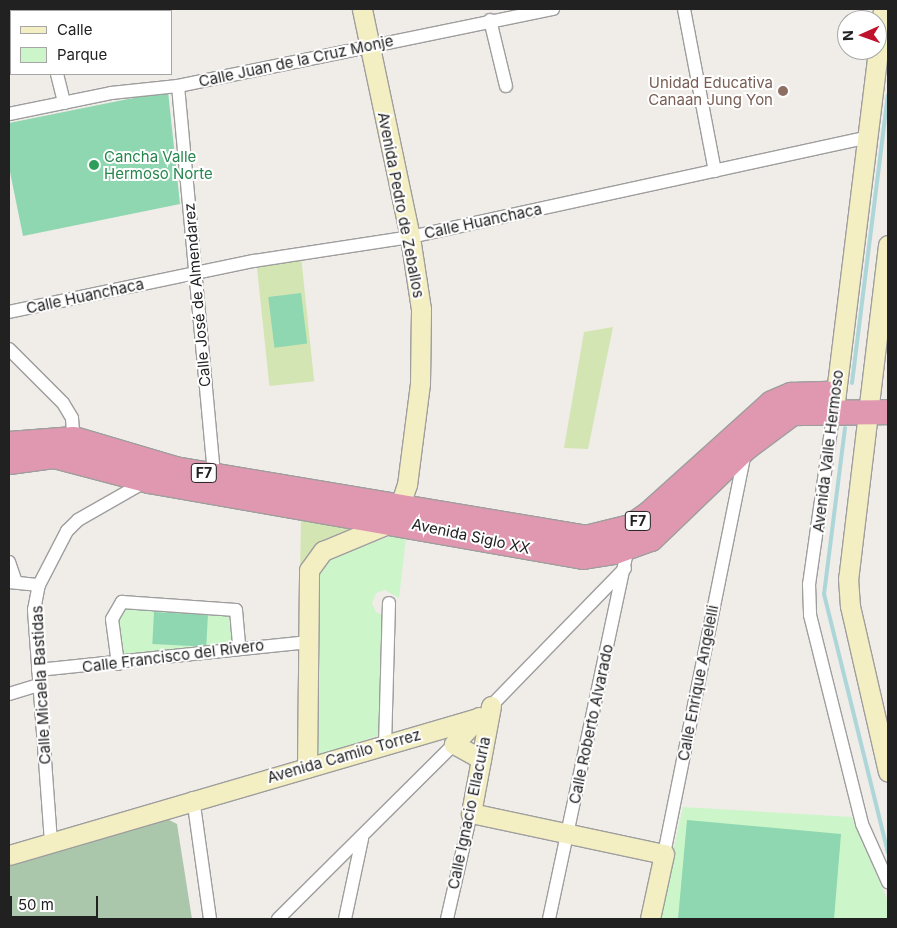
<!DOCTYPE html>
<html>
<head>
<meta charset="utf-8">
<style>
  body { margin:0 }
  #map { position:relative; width:897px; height:928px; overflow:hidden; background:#f0ece8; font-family:Inter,sans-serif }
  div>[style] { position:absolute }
  .grass>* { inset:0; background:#d3e5b3; transform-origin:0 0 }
  .cemetery>* { inset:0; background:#abc7ab }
  .park>* { inset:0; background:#cdf5ca }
  .pitch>* { inset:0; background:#8ed7b0; transform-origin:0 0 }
  .stream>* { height:4px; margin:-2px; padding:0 2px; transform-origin:2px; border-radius:2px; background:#add6d9 }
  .roads { filter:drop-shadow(1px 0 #9e9e9e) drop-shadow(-1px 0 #9e9e9e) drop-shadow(0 1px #9e9e9e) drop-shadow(0 -1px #9e9e9e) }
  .street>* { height:12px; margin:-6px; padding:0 6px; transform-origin:6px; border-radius:6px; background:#fff }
  .secondary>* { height:19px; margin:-9.5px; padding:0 9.5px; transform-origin:9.5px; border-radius:9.5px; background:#f4efc2 }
  .highway>* { height:24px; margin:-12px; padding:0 12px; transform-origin:12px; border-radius:12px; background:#e098b0 }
  .dots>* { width:14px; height:14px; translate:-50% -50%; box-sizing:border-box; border:2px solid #fff; border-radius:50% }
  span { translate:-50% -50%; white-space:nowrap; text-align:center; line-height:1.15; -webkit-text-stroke:4px #fff; paint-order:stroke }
  .shield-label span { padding:1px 4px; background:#fff; border:1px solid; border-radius:4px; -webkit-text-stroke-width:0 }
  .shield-label { font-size:14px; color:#212121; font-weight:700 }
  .street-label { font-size:15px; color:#212121 }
  .education-label { font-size:15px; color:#785e54 }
  .right { translate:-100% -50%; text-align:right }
  .leisure-label { font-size:15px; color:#27864d }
  .left { translate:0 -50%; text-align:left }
  .frame { position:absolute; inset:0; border:10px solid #212121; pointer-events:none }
  .legend { position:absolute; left:10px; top:10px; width:162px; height:65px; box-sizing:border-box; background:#fff; border:1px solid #a6a6a6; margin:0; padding:6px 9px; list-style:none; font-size:15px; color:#212121 }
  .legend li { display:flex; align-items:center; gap:10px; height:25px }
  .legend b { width:25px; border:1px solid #a6a6a6 }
  .north { position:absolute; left:837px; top:10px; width:50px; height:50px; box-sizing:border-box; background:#fff; border:1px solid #a6a6a6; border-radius:50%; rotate:268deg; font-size:14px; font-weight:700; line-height:20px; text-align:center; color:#212121 }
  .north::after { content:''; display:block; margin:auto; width:18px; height:22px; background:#bf132d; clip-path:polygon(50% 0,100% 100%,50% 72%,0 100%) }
  .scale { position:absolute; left:10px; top:896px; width:88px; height:22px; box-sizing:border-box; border:2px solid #212121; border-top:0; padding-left:6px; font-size:15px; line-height:18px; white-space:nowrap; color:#212121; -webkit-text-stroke:4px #fff; paint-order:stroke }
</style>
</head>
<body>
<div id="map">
  <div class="grass">
    <div style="left:301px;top:256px;width:126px;height:45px;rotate:84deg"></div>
    <div style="clip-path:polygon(613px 327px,588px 449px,564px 448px,584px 332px)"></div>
    <div style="clip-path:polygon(301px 518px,365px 528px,321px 542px,300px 580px)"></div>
  </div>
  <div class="cemetery">
    <div style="clip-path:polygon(163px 817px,177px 824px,192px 919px,9px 919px,9px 866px)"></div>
  </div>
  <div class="park">
    <div style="clip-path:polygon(391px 536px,406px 538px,399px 598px,385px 590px,376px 593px,372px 603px,376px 612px,385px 616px,380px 735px,316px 756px,315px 575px,324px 561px)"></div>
    <div style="clip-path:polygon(122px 608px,228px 614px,233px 643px,121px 658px,117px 614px)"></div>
    <div style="clip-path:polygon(683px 807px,852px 817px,888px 901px,888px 919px,658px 919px)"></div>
  </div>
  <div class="pitch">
    <div style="clip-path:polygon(168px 91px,180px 204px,23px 236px,9px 167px,9px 123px)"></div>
    <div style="left:301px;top:293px;width:51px;height:33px;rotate:83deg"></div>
    <div style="left:154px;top:612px;width:54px;height:32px;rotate:3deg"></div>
    <div style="clip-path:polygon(687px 820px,841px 834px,834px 919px,678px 919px)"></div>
  </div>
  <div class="stream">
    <div style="left:852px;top:383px;width:290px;rotate:-82.9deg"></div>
    <div style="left:845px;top:428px;width:167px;rotate:97.2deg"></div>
    <div style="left:824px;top:594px;width:266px;rotate:76.1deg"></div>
  </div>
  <div class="roads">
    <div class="street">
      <div style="left:41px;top:9px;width:2px;rotate:63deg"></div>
      <div style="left:684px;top:9px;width:165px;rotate:79.2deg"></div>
      <div style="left:490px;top:20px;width:68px;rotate:76.4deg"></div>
      <div style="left:9px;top:21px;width:2px;rotate:-27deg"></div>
      <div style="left:57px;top:74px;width:30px;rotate:76deg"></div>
      <div style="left:178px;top:86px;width:391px;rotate:84.7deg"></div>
      <div style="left:9px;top:114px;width:104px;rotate:-11.6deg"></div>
      <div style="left:111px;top:93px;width:67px;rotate:-6deg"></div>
      <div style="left:178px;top:86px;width:383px;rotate:-11.6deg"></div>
      <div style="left:9px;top:312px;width:250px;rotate:-11.8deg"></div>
      <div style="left:254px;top:261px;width:158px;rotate:-8.7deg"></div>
      <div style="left:410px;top:237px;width:468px;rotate:-12.3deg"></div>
      <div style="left:9px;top:349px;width:76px;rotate:45deg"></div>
      <div style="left:63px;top:403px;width:17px;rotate:59deg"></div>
      <div style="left:72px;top:418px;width:26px;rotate:86deg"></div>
      <div style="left:834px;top:409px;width:177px;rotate:98.1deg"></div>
      <div style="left:809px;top:584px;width:31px;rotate:88deg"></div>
      <div style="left:810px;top:615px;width:215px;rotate:76deg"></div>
      <div style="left:862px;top:824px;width:64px;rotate:65.9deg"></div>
      <div style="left:9px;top:562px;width:21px;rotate:71deg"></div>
      <div style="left:9px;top:582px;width:30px;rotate:6deg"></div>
      <div style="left:118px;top:664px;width:45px;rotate:-97.6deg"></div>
      <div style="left:112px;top:619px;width:20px;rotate:-60deg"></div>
      <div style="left:122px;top:602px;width:114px;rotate:4deg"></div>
      <div style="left:236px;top:610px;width:36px;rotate:85deg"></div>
      <div style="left:38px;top:670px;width:270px;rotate:-5.9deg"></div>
      <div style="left:9px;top:694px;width:30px;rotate:-17deg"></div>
      <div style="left:491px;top:706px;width:192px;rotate:-45.8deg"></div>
      <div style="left:385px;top:746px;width:143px;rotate:-88.4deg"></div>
      <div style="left:193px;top:798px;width:122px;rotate:82deg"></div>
      <div style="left:51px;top:842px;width:233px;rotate:-94.2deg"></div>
      <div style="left:34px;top:610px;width:25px;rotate:-79deg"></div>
      <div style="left:39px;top:585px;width:61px;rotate:-62.6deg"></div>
      <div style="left:67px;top:531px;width:16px;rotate:-45deg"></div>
      <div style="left:78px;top:520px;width:83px;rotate:-29.7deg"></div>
      <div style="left:664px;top:854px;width:410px;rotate:-78.6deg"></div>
      <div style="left:278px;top:919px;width:248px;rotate:-44.8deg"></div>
      <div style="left:345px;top:919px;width:82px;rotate:-78deg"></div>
      <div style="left:447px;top:919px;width:109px;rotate:-77.2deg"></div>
      <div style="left:549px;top:919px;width:381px;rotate:-78deg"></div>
    </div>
    <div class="secondary">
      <div style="left:888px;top:245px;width:335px;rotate:96.8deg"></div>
      <div style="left:848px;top:578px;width:28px;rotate:86deg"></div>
      <div style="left:850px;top:606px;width:170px;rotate:77.1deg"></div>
      <div style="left:834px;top:409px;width:403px;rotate:-83deg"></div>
      <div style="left:491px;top:706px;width:109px;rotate:100.6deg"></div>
      <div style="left:471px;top:813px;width:197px;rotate:12deg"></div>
      <div style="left:664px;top:854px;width:66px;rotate:102.2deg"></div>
      <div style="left:479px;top:717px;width:37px;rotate:133deg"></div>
      <div style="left:454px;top:744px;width:31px;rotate:29deg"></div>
      <div style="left:307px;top:768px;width:198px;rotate:-89.4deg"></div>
      <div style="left:309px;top:570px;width:24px;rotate:-54deg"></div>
      <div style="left:323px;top:551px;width:78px;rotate:-22.6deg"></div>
      <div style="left:395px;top:521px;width:38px;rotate:-72deg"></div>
      <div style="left:407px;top:485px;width:103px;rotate:-82.7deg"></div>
      <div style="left:420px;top:383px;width:74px;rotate:-89.2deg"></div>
      <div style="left:421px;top:309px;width:73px;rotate:-98.7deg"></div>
      <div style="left:410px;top:237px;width:233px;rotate:-101.9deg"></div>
      <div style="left:9px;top:855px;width:489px;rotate:-16.3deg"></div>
    </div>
    <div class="highway">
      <div style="left:9px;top:444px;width:65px;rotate:-4.4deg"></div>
      <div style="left:74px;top:439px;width:105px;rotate:16.5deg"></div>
      <div style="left:175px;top:469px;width:417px;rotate:9.5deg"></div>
      <div style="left:586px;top:538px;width:45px;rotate:-14deg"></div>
      <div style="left:630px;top:527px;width:24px;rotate:-35deg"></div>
      <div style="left:650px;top:513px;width:164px;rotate:-42deg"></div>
      <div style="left:772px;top:403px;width:21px;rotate:-23deg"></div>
      <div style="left:791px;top:395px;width:38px;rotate:-2deg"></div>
      <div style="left:9px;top:462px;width:45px;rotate:-7.6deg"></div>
      <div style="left:54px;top:456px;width:98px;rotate:14.7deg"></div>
      <div style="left:149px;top:481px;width:441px;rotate:9.9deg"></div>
      <div style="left:583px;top:557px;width:32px;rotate:-9deg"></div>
      <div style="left:615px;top:552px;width:38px;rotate:-20deg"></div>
      <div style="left:651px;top:539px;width:132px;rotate:-43.8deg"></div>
      <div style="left:746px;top:448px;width:59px;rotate:-36.7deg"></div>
      <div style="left:793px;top:413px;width:95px;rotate:-0.6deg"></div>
    </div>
  </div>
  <div class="dots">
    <div style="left:783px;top:91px;background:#8d6e63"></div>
    <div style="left:94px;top:165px;background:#2e9e5b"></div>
  </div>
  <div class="shield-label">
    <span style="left:204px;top:473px">F7</span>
    <span style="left:638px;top:521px">F7</span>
  </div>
  <div class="street-label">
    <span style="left:296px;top:61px;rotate:-12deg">Calle Juan de la Cruz Monje</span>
    <span style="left:401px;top:205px;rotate:79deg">Avenida Pedro de Zeballos</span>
    <span style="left:483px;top:221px;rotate:-12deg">Calle Huanchaca</span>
    <span style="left:197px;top:295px;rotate:-95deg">Calle José de Almendarez</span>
    <span style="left:85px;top:296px;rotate:-12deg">Calle Huanchaca</span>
    <span style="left:828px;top:451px;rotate:-83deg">Avenida Valle Hermoso</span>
    <span style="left:471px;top:536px;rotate:12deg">Avenida Siglo XX</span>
    <span style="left:173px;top:656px;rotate:-7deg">Calle Francisco del Rivero</span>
    <span style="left:698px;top:683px;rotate:-79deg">Calle Enrique Angelelli</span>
    <span style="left:41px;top:685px;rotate:-93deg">Calle Micaela Bastidas</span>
    <span style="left:591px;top:724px;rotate:-78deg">Calle Roberto Alvarado</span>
    <span style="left:344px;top:756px;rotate:-16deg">Avenida Camilo Torrez</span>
    <span style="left:469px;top:813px;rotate:-78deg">Calle Ignacio Ellacuria</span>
  </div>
  <div class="education-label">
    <span class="right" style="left:773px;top:91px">Unidad Educativa<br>Canaan Jung Yon</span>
  </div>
  <div class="leisure-label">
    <span class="left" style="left:104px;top:165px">Cancha Valle<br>Hermoso Norte</span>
  </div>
  <div class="frame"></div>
  <ul class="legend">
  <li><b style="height:6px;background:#f4efc2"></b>Calle</li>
  <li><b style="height:14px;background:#cdf5ca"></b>Parque</li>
  </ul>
  <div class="north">N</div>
  <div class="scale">50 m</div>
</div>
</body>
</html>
